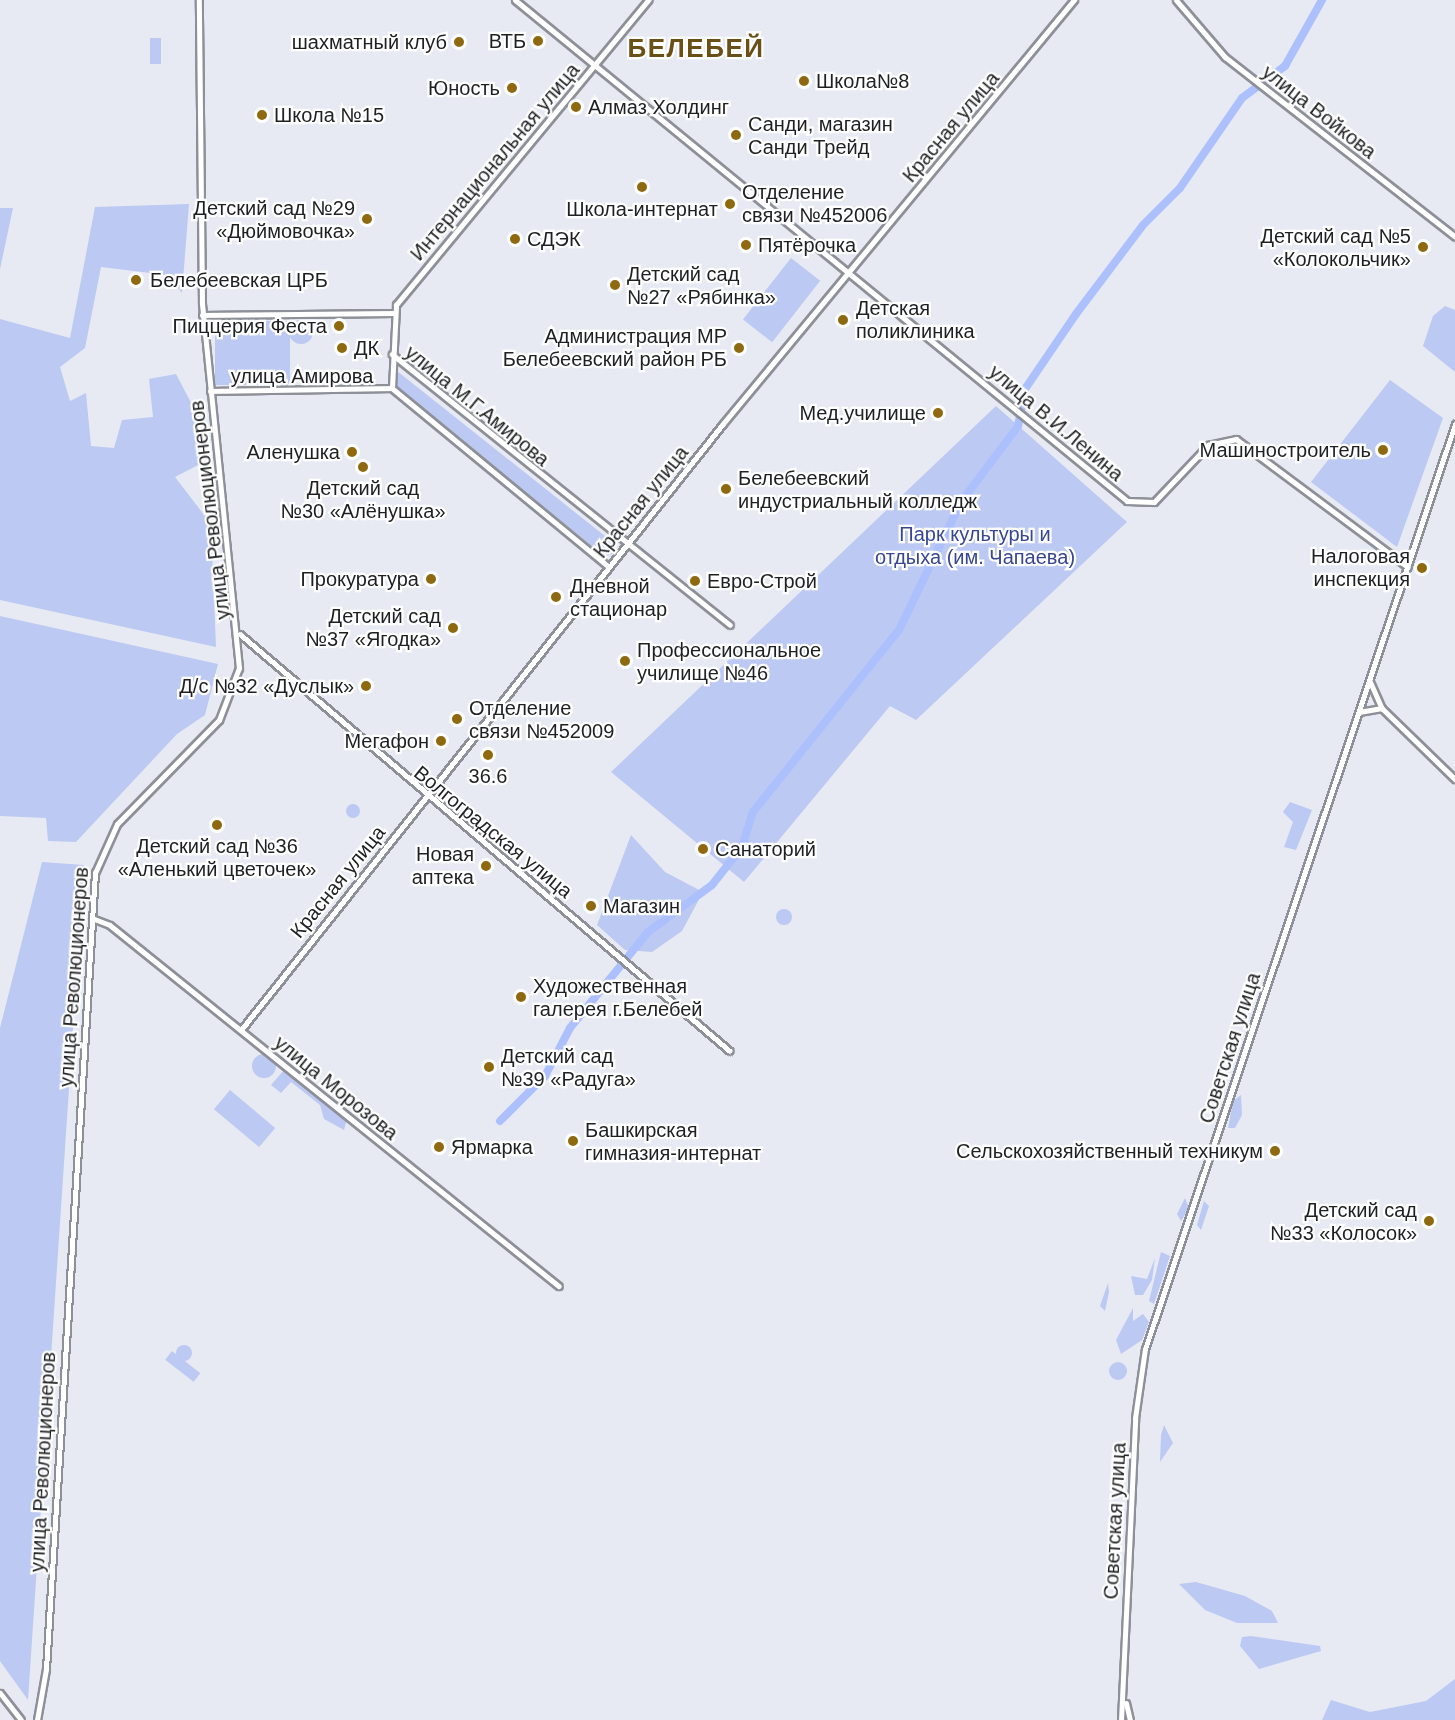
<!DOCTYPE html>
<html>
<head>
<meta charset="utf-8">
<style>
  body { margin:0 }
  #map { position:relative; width:1455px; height:1720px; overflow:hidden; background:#e7eaf3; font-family:Helvetica,sans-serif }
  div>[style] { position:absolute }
  .green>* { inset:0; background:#bcc9f2; transform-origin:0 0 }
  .round { border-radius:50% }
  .river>* { height:8px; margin:-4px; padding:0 4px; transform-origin:4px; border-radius:4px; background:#adc0fe }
  .roads { filter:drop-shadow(2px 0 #8e9098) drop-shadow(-2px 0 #8e9098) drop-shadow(0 2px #8e9098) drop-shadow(0 -2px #8e9098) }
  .tertiary>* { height:4.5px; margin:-2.25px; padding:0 2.25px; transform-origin:2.25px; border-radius:2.25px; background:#fff }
  .secondary>* { height:5px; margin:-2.5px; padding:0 2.5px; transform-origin:2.5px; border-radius:2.5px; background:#fff }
  .dots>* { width:16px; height:16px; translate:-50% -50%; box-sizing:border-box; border:3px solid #fff; border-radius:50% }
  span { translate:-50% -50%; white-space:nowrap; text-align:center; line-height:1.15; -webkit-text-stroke:4.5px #fff; paint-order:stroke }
  .poi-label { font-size:20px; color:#1f2023 }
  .right { translate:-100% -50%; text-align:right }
  .left { translate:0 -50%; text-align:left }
  .street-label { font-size:20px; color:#1f2023 }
  .park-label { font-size:20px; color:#384790 }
  .district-label { font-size:26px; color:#6a5017; font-weight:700; letter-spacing:1.5px }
</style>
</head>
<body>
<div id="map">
  <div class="green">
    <div style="left:150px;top:38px;width:11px;height:26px"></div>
    <div style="clip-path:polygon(189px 204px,182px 293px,167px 275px,101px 267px,85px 348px,60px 367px,70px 401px,86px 393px,91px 446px,114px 448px,122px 420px,153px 417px,149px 379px,176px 374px,199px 418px,200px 464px,175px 477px,211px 524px,216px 647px,0 600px,0 319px,70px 338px,95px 207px)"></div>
    <div style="clip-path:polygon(0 208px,13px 208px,0 269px)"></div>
    <div style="left:791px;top:258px;width:37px;height:78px;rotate:38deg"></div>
    <div style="clip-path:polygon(1445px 306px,1455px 310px,1455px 372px,1423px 346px,1433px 316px)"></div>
    <div class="round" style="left:289px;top:320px;width:24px;height:24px"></div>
    <div style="left:215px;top:321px;width:75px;height:64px"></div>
    <div style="clip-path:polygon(397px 371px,615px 544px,617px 552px,605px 557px,394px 385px)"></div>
    <div style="clip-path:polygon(1390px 380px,1443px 418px,1397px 547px,1311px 482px)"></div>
    <div style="clip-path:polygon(996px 406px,1127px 522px,916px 720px,890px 706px,744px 882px,611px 772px)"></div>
    <div style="clip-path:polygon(0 616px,218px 664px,205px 715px,177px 734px,76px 842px,48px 841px,46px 818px,0 816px)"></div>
    <div style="clip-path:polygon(1290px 802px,1312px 810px,1296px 850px,1284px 847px,1293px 822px,1283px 812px)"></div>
    <div class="round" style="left:346px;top:804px;width:14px;height:14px"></div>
    <div style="clip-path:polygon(631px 835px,665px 872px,703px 892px,682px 931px,652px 952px,625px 950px,597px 925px)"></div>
    <div style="clip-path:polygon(42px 862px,84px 865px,28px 1700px,0 1661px,0 1028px)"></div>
    <div class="round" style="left:776px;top:909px;width:16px;height:16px"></div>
    <div class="round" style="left:252px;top:1054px;width:24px;height:24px"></div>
    <div style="clip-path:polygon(284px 1070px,347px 1120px,344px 1130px,324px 1119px,320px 1105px,291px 1082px,281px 1093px,271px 1085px)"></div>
    <div style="left:230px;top:1090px;width:59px;height:25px;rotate:40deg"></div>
    <div style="clip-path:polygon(1241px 1095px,1242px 1115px,1235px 1128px,1228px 1128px,1233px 1101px)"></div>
    <div style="clip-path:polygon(1185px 1198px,1189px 1208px,1181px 1221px,1177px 1214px)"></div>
    <div style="clip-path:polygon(1204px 1201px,1209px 1206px,1201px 1230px,1197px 1225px)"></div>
    <div style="clip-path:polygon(1161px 1252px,1170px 1256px,1154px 1304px,1149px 1301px)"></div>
    <div style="clip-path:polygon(1155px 1258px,1152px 1280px,1143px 1295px,1135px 1295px,1131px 1276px,1147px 1279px)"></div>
    <div style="clip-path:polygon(1108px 1283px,1109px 1292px,1105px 1311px,1100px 1306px)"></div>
    <div style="clip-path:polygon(1133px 1308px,1133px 1321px,1143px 1314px,1149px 1322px,1142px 1340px,1121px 1354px,1116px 1340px)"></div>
    <div class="round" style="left:176px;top:1345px;width:16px;height:16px"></div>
    <div style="left:172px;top:1351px;width:36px;height:11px;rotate:38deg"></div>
    <div class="round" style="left:1109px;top:1362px;width:18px;height:18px"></div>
    <div style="clip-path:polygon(1164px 1425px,1173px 1443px,1160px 1462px,1161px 1435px)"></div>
    <div style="clip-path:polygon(1196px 1582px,1245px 1596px,1272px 1611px,1278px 1623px,1237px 1623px,1205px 1610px,1179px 1584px)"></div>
    <div style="clip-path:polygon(1251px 1636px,1320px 1646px,1321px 1651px,1259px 1669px,1240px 1646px,1242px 1637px)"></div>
    <div style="clip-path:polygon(1455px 1679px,1455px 1720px,1322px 1720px,1331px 1700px,1370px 1712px,1426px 1701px)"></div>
  </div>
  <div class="river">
    <div style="left:500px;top:1121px;width:64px;rotate:-45deg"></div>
    <div style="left:545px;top:1076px;width:54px;rotate:-62.5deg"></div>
    <div style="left:570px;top:1028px;width:124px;rotate:-50.9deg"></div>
    <div style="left:648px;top:932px;width:79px;rotate:-36.3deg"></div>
    <div style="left:712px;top:885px;width:48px;rotate:-51.7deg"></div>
    <div style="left:742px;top:847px;width:37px;rotate:-73deg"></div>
    <div style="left:753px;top:812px;width:233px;rotate:-51.3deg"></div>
    <div style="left:899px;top:630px;width:142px;rotate:-64.2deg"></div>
    <div style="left:961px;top:502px;width:95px;rotate:-53.1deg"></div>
    <div style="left:1018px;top:426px;width:38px;rotate:-79deg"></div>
    <div style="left:1025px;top:389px;width:91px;rotate:-55.8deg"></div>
    <div style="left:1076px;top:314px;width:111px;rotate:-53deg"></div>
    <div style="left:1143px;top:225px;width:52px;rotate:-45deg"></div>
    <div style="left:1180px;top:188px;width:109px;rotate:-55.4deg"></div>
    <div style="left:1242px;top:98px;width:54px;rotate:-36.7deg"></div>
    <div style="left:1285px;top:66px;width:76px;rotate:-60.7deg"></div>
  </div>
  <div class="roads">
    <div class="tertiary">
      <div style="left:202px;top:315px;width:191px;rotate:-0.6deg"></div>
      <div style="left:392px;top:354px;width:433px;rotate:38.7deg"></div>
      <div style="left:392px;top:388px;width:83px;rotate:-87.2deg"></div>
      <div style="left:396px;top:305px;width:396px;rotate:-50.4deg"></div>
      <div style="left:392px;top:388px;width:281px;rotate:39.5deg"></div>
      <div style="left:210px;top:391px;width:182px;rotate:-0.9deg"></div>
      <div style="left:240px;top:634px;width:643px;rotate:40.4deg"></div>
      <div style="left:1370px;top:681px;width:30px;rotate:66deg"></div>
      <div style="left:1382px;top:708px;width:102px;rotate:44.2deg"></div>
      <div style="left:1359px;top:712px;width:23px;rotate:-10deg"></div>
      <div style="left:92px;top:918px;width:19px;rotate:21deg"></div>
      <div style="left:110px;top:925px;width:576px;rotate:38.8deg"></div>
      <div style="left:241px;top:1030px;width:773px;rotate:-51.51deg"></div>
      <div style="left:722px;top:425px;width:552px;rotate:-50.37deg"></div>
    </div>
    <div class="secondary">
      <div style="left:515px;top:0;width:791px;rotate:39.3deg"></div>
      <div style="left:1127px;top:501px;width:27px;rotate:2deg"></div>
      <div style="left:1154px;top:502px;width:79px;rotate:-46.5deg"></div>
      <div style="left:1208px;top:445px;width:29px;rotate:-12deg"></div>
      <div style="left:1236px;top:439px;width:214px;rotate:36.7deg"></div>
      <div style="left:1176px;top:0;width:75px;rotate:49.3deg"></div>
      <div style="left:1225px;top:57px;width:292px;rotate:38deg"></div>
      <div style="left:0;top:1693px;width:34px;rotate:52deg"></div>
      <div style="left:1126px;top:1703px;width:17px;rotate:77deg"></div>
      <div style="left:37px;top:1720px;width:52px;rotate:-80deg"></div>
      <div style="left:46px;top:1669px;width:798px;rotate:-86.48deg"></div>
      <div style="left:95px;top:873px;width:54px;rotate:-65.8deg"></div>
      <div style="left:117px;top:824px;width:146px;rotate:-45.6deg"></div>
      <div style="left:219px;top:720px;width:56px;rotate:-69deg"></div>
      <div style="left:239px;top:668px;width:367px;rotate:-95.8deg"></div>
      <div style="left:202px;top:303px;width:303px;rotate:-90.6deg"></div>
      <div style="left:1121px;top:1720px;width:302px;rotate:-87.3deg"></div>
      <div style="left:1135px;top:1418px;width:70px;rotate:-81.8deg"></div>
      <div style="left:1145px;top:1349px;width:976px;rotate:-71.47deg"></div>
    </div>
  </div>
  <div class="dots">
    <div style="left:538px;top:41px;background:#8f690f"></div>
    <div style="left:459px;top:42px;background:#8f690f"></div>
    <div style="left:804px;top:81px;background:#8f690f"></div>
    <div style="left:512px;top:88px;background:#8f690f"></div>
    <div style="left:576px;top:107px;background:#8f690f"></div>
    <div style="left:262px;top:115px;background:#8f690f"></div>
    <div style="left:736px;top:135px;background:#8f690f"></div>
    <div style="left:642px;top:187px;background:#8f690f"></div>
    <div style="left:730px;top:204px;background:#8f690f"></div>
    <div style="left:367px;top:219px;background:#8f690f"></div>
    <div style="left:515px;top:239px;background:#8f690f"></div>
    <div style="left:746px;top:245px;background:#8f690f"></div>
    <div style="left:1423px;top:247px;background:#8f690f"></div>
    <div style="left:136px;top:280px;background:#8f690f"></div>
    <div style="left:615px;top:285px;background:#8f690f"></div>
    <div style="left:843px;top:320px;background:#8f690f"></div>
    <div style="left:339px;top:326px;background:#8f690f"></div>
    <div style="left:342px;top:348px;background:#8f690f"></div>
    <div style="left:739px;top:348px;background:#8f690f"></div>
    <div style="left:938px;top:413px;background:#8f690f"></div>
    <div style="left:1383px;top:450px;background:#8f690f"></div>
    <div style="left:352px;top:452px;background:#8f690f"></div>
    <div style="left:363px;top:467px;background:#8f690f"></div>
    <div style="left:726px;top:489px;background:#8f690f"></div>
    <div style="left:1422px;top:568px;background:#8f690f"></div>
    <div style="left:431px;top:579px;background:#8f690f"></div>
    <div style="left:695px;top:581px;background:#8f690f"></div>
    <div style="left:556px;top:597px;background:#8f690f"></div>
    <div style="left:453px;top:628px;background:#8f690f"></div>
    <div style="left:625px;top:661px;background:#8f690f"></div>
    <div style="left:366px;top:686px;background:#8f690f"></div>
    <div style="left:457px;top:719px;background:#8f690f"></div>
    <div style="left:441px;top:741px;background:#8f690f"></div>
    <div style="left:488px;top:755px;background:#8f690f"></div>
    <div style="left:217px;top:825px;background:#8f690f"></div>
    <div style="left:703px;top:849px;background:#8f690f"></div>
    <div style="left:486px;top:866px;background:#8f690f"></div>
    <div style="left:591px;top:906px;background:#8f690f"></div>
    <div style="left:521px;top:997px;background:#8f690f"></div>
    <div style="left:489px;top:1067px;background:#8f690f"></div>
    <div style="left:573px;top:1141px;background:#8f690f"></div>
    <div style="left:439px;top:1147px;background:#8f690f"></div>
    <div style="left:1275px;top:1151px;background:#8f690f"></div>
    <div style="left:1429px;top:1221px;background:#8f690f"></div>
  </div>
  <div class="poi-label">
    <span class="right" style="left:526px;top:41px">ВТБ</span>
    <span class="right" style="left:447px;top:42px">шахматный клуб</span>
    <span class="left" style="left:816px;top:81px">Школа№8</span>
    <span class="right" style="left:500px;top:88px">Юность</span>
    <span class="left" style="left:588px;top:107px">Алмаз Холдинг</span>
    <span class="left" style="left:274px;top:115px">Школа №15</span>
    <span class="left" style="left:748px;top:136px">Санди, магазин<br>Санди Трейд</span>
    <span class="left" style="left:742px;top:204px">Отделение<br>связи №452006</span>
    <span class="right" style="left:355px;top:220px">Детский сад №29<br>«Дюймовочка»</span>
    <span style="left:642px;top:209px">Школа-интернат</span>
    <span class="right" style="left:1411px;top:248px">Детский сад №5<br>«Колокольчик»</span>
    <span class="left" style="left:527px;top:239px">СДЭК</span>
    <span class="left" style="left:758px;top:245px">Пятёрочка</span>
    <span class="left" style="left:627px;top:286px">Детский сад<br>№27 «Рябинка»</span>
    <span class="left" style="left:150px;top:280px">Белебеевская ЦРБ</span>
    <span class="left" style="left:856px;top:320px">Детская<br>поликлиника</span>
    <span class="right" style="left:327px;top:326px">Пиццерия Феста</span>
    <span class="right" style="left:727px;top:348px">Администрация МР<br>Белебеевский район РБ</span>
    <span class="left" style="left:354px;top:348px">ДК</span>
    <span class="right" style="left:926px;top:413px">Мед.училище</span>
    <span class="right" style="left:1371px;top:450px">Машиностроитель</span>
    <span class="right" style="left:340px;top:452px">Аленушка</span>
    <span class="left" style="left:738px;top:490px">Белебеевский<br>индустриальный колледж</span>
    <span style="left:363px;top:500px">Детский сад<br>№30 «Алёнушка»</span>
    <span class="right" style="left:1410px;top:568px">Налоговая<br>инспекция</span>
    <span class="right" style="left:419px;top:579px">Прокуратура</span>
    <span class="left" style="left:707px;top:581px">Евро-Строй</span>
    <span class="left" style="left:570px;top:598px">Дневной<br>стационар</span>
    <span class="right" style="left:441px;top:628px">Детский сад<br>№37 «Ягодка»</span>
    <span class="left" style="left:637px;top:662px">Профессиональное<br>училище №46</span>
    <span class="right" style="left:354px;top:686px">Д/с №32 «Дуслык»</span>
    <span class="left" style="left:469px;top:720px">Отделение<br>связи №452009</span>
    <span class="right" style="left:429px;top:741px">Мегафон</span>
    <span style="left:488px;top:776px">36.6</span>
    <span style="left:217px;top:858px">Детский сад №36<br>«Аленький цветочек»</span>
    <span class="left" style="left:715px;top:849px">Санаторий</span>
    <span class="right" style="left:474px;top:866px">Новая<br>аптека</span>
    <span class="left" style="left:603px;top:906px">Магазин</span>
    <span class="left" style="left:533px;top:998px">Художественная<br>галерея г.Белебей</span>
    <span class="left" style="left:501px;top:1068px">Детский сад<br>№39 «Радуга»</span>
    <span class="left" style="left:585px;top:1142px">Башкирская<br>гимназия-интернат</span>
    <span class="left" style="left:451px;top:1147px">Ярмарка</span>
    <span class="right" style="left:1263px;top:1151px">Сельскохозяйственный техникум</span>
    <span class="right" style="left:1417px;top:1222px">Детский сад<br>№33 «Колосок»</span>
  </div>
  <div class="street-label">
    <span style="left:1319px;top:112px;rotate:38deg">улица Войкова</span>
    <span style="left:951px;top:127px;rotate:-50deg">Красная улица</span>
    <span style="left:495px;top:162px;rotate:-50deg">Интернациональная улица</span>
    <span style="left:302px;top:376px">улица Амирова</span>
    <span style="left:477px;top:406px;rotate:39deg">улица М.Г.Амирова</span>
    <span style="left:1056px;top:423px;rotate:40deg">улица В.И.Ленина</span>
    <span style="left:641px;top:502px;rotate:-51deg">Красная улица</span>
    <span style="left:210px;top:510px;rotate:-97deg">улица Революционеров</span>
    <span style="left:493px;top:832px;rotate:39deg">Волгоградская улица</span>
    <span style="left:338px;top:882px;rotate:-51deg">Красная улица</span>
    <span style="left:74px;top:977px;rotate:-86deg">улица Революционеров</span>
    <span style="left:1230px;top:1048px;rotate:-72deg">Советская улица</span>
    <span style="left:336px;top:1088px;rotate:39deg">улица Морозова</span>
    <span style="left:43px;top:1462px;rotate:-87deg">улица Революционеров</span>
    <span style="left:1115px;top:1521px;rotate:-87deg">Советская улица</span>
  </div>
  <div class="park-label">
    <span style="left:975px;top:546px">Парк культуры и<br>отдыха (им. Чапаева)</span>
  </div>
  <div class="district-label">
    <span style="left:696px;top:49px">БЕЛЕБЕЙ</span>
  </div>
</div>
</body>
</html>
